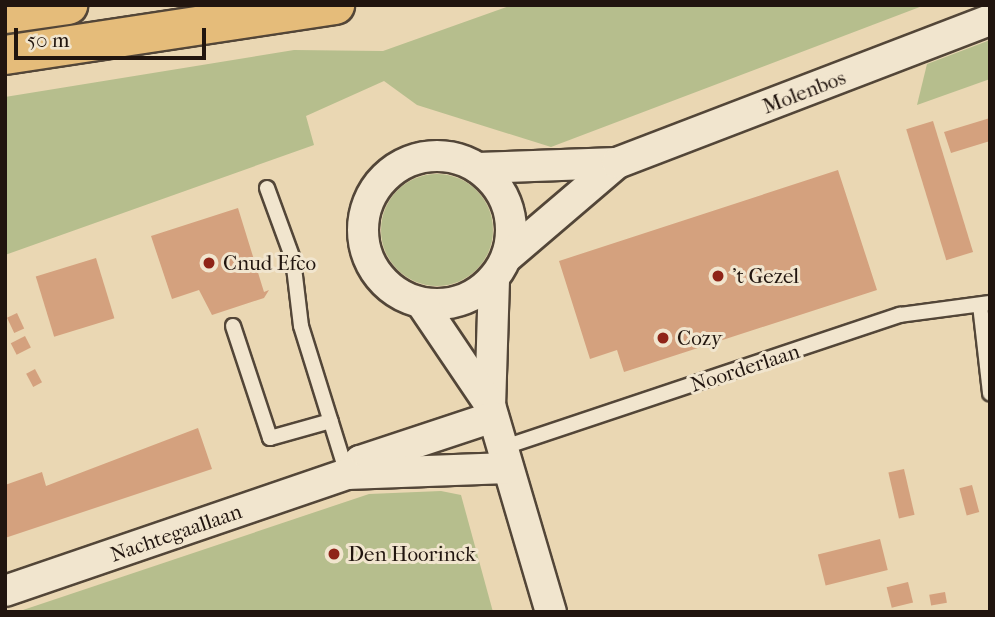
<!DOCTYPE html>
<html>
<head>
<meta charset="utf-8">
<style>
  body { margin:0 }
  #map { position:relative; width:995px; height:617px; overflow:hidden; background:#ead7b3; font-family:"IM FELL French Canon",serif }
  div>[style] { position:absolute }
  .green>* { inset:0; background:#b6be8d }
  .round { border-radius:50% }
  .building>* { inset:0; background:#d4a17e; transform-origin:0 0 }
  .roads { filter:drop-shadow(2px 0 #534638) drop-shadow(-2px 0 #534638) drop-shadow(0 2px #534638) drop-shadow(0 -2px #534638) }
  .service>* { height:14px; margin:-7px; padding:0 7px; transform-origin:7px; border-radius:7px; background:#f1e5ce }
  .minor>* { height:30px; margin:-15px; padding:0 15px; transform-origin:15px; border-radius:15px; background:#f1e5ce }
  .minor>.ring { margin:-15px; padding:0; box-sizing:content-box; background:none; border:30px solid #f1e5ce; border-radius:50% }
  .trunk>* { height:38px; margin:-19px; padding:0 19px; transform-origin:19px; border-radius:19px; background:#e5bc7a }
  .motorway>* { height:38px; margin:-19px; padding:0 19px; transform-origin:19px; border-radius:19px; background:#e5bc7a }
  .dots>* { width:19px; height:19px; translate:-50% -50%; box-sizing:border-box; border:4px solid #f1e5ce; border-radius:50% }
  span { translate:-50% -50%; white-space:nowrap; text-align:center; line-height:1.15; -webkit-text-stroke:6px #f1e5ce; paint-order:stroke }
  .street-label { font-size:21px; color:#21150f }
  .poi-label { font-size:21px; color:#21150f }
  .left { translate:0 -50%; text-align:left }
  .frame { position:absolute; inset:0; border:7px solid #21150f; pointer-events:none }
  .scale { position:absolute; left:14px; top:28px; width:192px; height:32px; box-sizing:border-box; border:4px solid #21150f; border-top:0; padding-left:9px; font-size:21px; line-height:24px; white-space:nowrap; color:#21150f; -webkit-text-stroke:5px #f1e5ce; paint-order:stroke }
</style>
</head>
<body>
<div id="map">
  <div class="green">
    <div style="clip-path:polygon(512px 5px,925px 5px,551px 147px,417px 105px,384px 81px,306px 116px,314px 145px,5px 255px,5px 97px,294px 50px,383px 51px)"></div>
    <div style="clip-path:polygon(990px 40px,990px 79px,917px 105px,927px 64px)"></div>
    <div class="round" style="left:381px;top:174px;width:112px;height:112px"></div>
    <div style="clip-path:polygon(441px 491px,461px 495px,493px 612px,17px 612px,369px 494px)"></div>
  </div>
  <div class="building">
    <div style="clip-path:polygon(990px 118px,990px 141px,951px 153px,944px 132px)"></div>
    <div style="left:933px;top:121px;width:137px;height:28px;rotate:73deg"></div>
    <div style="clip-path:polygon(838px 170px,877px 290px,624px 372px,617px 350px,590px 359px,559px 261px)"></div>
    <div style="clip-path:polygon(238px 208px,264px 292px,269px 290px,264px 298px,212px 315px,199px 290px,172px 299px,151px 236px)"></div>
    <div style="left:96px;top:258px;width:63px;height:63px;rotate:73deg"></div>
    <div style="left:17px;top:313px;width:17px;height:11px;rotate:65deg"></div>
    <div style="left:25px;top:336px;width:13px;height:16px;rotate:63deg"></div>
    <div style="left:35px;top:369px;width:15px;height:10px;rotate:62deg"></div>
    <div style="clip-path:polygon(198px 428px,212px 469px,5px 538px,5px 485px,42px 472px,46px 486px)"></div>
    <div style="left:904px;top:469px;width:47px;height:16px;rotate:77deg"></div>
    <div style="left:972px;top:485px;width:28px;height:13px;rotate:75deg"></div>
    <div style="left:880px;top:539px;width:32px;height:64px;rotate:76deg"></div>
    <div style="left:908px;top:582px;width:21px;height:22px;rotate:76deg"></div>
    <div style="left:945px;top:592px;width:11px;height:16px;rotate:80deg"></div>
  </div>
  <div class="roads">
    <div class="service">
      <div style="left:267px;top:188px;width:76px;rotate:69.9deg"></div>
      <div style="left:293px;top:259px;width:67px;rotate:83.2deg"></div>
      <div style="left:301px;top:326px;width:155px;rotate:72.7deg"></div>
      <div style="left:980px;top:305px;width:89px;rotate:83.5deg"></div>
      <div style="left:233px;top:326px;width:118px;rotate:71.7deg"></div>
      <div style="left:270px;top:438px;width:63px;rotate:-15.6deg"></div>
      <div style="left:502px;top:448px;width:420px;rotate:-18.5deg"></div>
      <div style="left:900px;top:315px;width:91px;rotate:-7.6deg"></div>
    </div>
    <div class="minor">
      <div class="ring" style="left:363px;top:156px;width:118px;height:118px"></div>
      <div style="left:478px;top:168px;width:139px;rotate:-2.1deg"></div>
      <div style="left:507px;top:257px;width:145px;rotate:-40.5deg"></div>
      <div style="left:617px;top:163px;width:399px;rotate:-21deg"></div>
      <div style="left:494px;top:280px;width:125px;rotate:91.8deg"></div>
      <div style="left:490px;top:405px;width:216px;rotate:73.6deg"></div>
      <div style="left:422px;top:304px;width:122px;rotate:56deg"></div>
      <div style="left:493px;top:417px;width:140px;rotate:161.7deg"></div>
      <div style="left:360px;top:461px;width:18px;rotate:135deg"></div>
      <div style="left:347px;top:474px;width:161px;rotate:-2.1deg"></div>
      <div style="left:5px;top:591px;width:361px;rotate:-18.9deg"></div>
    </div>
    <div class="trunk">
      <div style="left:5px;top:14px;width:64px;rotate:-8.1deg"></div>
    </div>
    <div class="motorway">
      <div style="left:5px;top:55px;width:334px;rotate:-8.6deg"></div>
    </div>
  </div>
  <div class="dots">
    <div style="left:209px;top:263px;background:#8f2418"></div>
    <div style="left:718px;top:276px;background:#8f2418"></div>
    <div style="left:663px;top:338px;background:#8f2418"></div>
    <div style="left:334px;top:554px;background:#8f2418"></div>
  </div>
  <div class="street-label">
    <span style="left:804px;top:92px;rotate:-21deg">Molenbos</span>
    <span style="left:745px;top:368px;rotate:-18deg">Noorderlaan</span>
    <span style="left:176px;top:533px;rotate:-19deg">Nachtegaallaan</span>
  </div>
  <div class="poi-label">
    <span class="left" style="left:223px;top:263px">Cnud Efco</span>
    <span class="left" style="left:732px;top:276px">'t Gezel</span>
    <span class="left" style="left:677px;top:338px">Cozy</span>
    <span class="left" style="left:348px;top:554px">Den Hoorinck</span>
  </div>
  <div class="frame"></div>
  <div class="scale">50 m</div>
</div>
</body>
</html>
